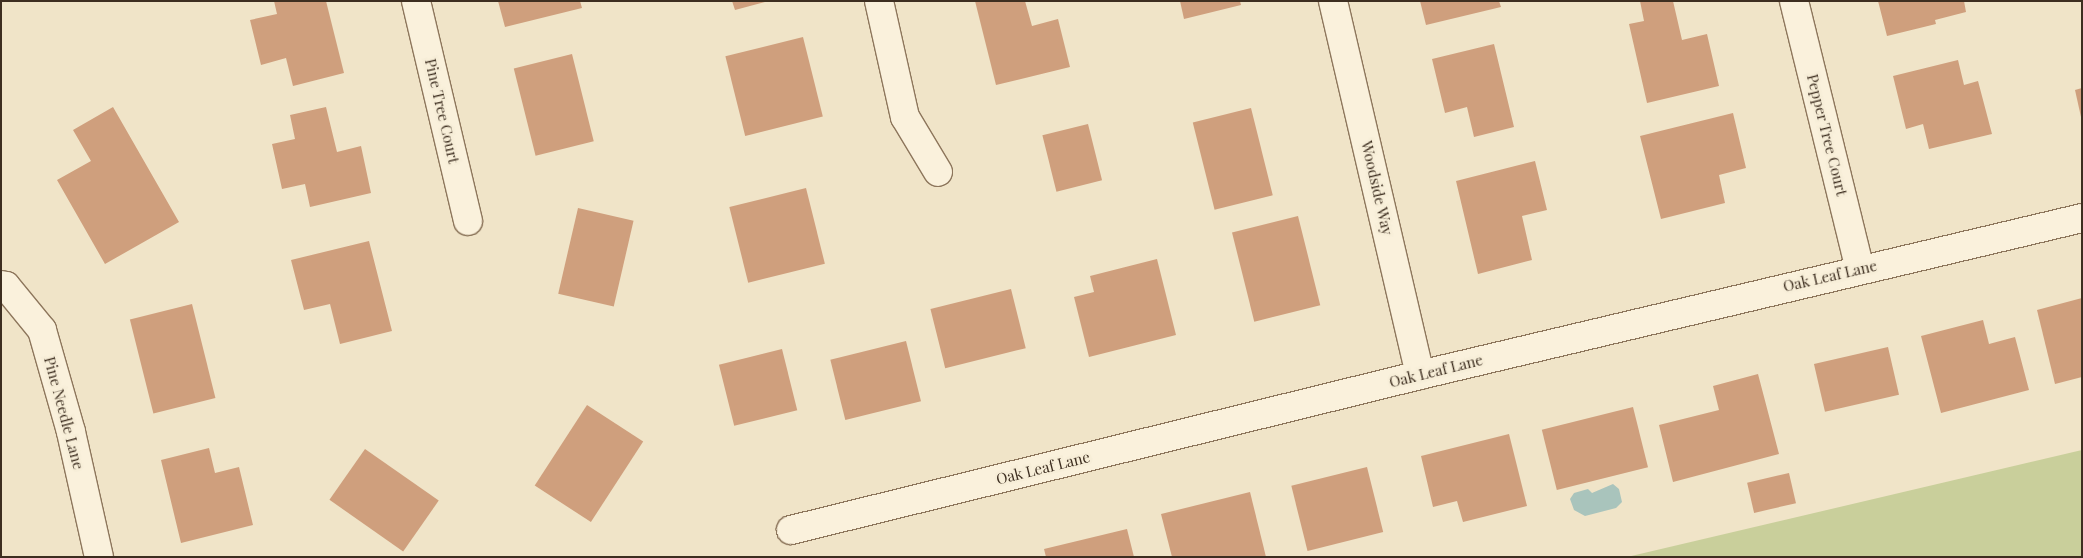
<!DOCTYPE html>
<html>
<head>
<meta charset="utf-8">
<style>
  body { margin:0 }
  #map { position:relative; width:2083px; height:558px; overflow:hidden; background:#f0e4c8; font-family:"Playfair Display",serif }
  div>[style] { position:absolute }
  .green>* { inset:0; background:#c9cf9b }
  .water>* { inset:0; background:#a9c4bc }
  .building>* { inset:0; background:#cf9f7d; transform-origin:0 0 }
  .roads { filter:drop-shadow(1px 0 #8d765c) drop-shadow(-1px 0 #8d765c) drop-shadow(0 1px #8d765c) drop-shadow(0 -1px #8d765c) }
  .minor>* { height:28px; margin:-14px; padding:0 14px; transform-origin:14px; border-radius:14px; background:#faf1dc }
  span { translate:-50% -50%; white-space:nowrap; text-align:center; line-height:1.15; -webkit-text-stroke:5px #f7eed8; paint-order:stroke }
  .street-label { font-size:15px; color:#3d2e20 }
  .frame { position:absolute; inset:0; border:2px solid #3d2e20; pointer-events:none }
</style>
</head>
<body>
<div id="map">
  <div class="green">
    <div style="clip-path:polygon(2082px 450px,2082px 557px,1627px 557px)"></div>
  </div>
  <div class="water">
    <div style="clip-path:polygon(1613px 484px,1619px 489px,1622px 502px,1616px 508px,1585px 516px,1574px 510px,1570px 499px,1574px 493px,1588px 489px,1592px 493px)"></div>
  </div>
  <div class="building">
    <div style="clip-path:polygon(274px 1px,326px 1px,344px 73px,293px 86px,286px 58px,261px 65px,250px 20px,277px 14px)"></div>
    <div style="clip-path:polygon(498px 1px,580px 1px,582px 8px,505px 27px)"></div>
    <div style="clip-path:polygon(732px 1px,764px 1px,765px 2px,735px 10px)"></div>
    <div style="clip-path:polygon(975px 1px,1025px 1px,1032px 26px,1058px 19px,1070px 67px,996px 85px)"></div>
    <div style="clip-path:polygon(1180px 1px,1240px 1px,1241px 5px,1184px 19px)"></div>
    <div style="clip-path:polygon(1420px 1px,1499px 1px,1501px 7px,1426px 25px)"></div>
    <div style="clip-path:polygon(1640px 1px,1673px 1px,1682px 40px,1707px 34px,1719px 86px,1647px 103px,1629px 24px,1644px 21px)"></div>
    <div style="clip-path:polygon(1878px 1px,1964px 1px,1966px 12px,1935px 20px,1936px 24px,1887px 36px)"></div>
    <div style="left:803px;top:37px;width:82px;height:80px;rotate:76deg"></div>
    <div style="clip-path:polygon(1494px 44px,1514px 127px,1474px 137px,1467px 107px,1445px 113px,1432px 59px)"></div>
    <div style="left:572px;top:54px;width:90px;height:60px;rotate:76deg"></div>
    <div style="clip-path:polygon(1958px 60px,1964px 85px,1978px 81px,1992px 134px,1929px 149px,1923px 124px,1906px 129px,1893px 76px)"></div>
    <div style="clip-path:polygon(2082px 88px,2082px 116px,2081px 117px,2075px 90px)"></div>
    <div style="clip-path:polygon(113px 107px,179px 222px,105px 264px,57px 180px,91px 161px,73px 130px)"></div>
    <div style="clip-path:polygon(326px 107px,337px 152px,361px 146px,371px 193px,310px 207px,305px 184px,282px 189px,272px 144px,295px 139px,290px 115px)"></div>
    <div style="left:1251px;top:108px;width:90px;height:60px;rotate:76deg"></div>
    <div style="clip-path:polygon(1733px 113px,1746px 168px,1719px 175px,1725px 203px,1661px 219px,1640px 136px)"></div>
    <div style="left:1088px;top:124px;width:58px;height:47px;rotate:76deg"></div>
    <div style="clip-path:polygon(1535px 161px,1547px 210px,1522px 216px,1532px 260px,1478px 274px,1456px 181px)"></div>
    <div style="left:806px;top:188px;width:78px;height:79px;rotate:76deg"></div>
    <div style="left:578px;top:208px;width:57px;height:88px;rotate:13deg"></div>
    <div style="left:1298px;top:216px;width:92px;height:68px;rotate:76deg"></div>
    <div style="clip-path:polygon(369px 241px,392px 331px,340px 344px,330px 304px,304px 310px,291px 260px)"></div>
    <div style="clip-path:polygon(1157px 259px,1176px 335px,1089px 357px,1074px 297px,1094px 292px,1090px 276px)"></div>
    <div style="left:1011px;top:289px;width:61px;height:83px;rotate:76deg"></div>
    <div style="clip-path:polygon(2082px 298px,2082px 377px,2055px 384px,2037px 310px)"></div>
    <div style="left:192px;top:304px;width:97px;height:64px;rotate:76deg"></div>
    <div style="clip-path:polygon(1983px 320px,1989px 344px,2015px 337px,2029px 390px,1941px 413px,1921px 336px)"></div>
    <div style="left:906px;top:341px;width:62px;height:78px;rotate:76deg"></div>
    <div style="left:1888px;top:347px;width:49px;height:76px;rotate:77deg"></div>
    <div style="left:782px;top:349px;width:63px;height:65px;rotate:76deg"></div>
    <div style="clip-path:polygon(1758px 374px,1779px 454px,1673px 482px,1659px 425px,1719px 410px,1713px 386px)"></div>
    <div style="left:587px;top:405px;width:67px;height:96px;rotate:33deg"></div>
    <div style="left:1633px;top:407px;width:62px;height:94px;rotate:76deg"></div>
    <div style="clip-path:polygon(1509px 434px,1527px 506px,1463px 522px,1457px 501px,1433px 507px,1421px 456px)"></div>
    <div style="clip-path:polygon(209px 448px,215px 473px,239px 467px,253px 525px,181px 543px,161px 460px)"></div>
    <div style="left:365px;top:449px;width:90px;height:62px;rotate:35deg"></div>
    <div style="left:1367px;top:467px;width:67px;height:78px;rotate:76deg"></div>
    <div style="left:1789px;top:473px;width:31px;height:43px;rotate:77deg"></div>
    <div style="clip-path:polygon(1250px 492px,1266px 557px,1172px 557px,1161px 514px)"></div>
    <div style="clip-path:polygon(1127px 529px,1134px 557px,1046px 557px,1044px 549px)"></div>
  </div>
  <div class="roads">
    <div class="minor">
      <div style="left:416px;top:1px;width:226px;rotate:76.7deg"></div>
      <div style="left:879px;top:1px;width:119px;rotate:77.4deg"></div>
      <div style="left:905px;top:117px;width:64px;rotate:59deg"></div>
      <div style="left:1333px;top:1px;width:384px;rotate:76.9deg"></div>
      <div style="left:1794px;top:1px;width:276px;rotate:76.2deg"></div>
      <div style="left:1px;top:285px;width:5px;rotate:11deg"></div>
      <div style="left:6px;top:286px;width:57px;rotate:50.7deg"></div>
      <div style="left:42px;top:330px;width:106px;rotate:74.1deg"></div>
      <div style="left:71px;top:432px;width:128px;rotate:77.4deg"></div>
      <div style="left:791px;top:530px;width:648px;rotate:-13.84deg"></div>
      <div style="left:1420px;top:375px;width:680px;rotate:-13.34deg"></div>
    </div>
  </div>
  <div class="street-label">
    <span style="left:442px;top:111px;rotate:77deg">Pine Tree Court</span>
    <span style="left:1827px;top:135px;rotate:76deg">Pepper Tree Court</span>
    <span style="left:1377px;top:188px;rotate:77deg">Woodside Way</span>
    <span style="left:1830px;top:276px;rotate:-13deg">Oak Leaf Lane</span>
    <span style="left:1436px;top:371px;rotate:-14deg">Oak Leaf Lane</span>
    <span style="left:64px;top:413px;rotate:75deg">Pine Needle Lane</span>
    <span style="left:1043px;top:468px;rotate:-14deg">Oak Leaf Lane</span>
  </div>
  <div class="frame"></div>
</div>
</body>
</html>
